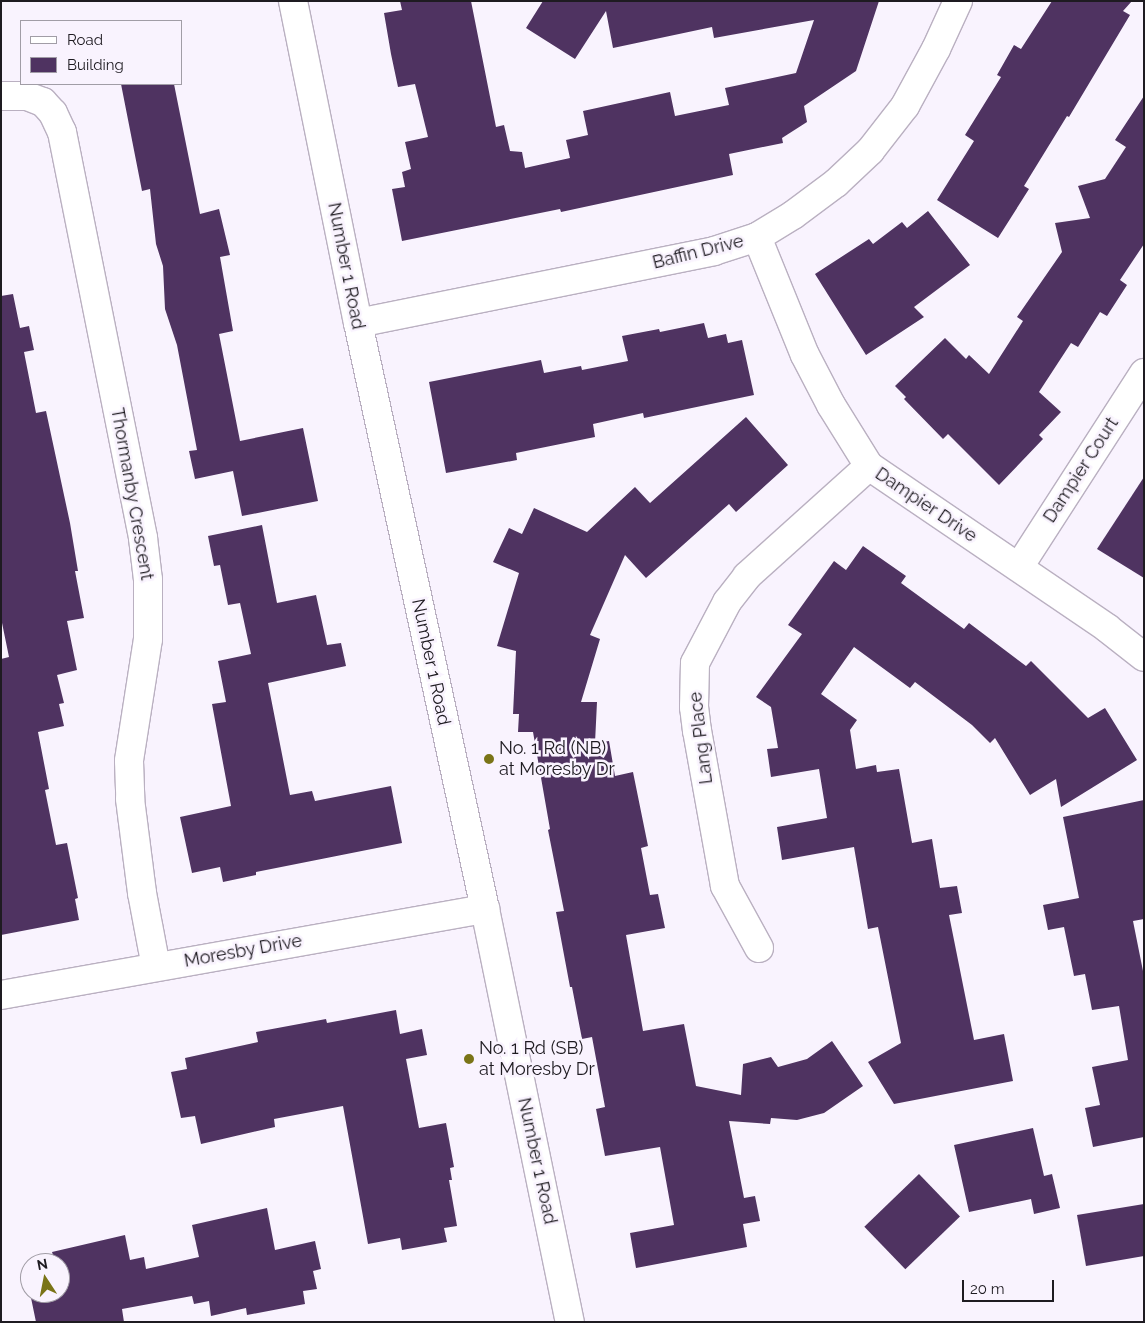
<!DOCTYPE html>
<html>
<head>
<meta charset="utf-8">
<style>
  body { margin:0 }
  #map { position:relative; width:1145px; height:1323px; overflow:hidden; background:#f9f3fe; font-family:Raleway,sans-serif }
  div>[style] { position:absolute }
  .building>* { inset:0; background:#4f3361; transform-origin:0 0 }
  .roads { filter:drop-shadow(1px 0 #bab0c1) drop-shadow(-1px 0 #bab0c1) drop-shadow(0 1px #bab0c1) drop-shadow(0 -1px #bab0c1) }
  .street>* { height:28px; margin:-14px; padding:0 14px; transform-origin:14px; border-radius:14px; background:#fff }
  .secondary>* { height:28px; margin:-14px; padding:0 14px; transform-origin:14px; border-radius:14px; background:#fff }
  .dots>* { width:14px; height:14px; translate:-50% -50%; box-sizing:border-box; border:2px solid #f9f3fe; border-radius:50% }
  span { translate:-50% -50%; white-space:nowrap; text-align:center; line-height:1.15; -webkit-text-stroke:5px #f9f3fe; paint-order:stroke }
  .street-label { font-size:18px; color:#1e1b21 }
  .poi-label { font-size:18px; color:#1e1b21 }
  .left { translate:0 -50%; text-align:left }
  .frame { position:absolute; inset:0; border:2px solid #1e1b21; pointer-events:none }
  .legend { position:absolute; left:20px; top:20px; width:162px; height:65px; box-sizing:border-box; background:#f9f3fe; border:1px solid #a19da6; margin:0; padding:6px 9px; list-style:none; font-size:15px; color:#1e1b21 }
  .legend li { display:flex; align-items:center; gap:10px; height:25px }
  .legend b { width:25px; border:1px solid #a19da6 }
  .north { position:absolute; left:20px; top:1253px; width:50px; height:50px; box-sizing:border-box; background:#f9f3fe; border:1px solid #a19da6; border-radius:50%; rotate:349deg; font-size:14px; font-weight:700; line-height:20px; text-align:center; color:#1e1b21 }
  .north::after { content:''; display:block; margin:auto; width:18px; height:22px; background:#7a7417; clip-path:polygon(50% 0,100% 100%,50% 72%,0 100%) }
  .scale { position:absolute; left:962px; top:1280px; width:92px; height:22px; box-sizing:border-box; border:2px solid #1e1b21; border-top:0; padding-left:6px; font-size:15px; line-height:18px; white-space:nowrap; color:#1e1b21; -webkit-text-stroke:4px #f9f3fe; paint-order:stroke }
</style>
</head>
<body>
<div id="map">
  <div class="building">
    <div style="clip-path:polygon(400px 1px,471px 1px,496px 127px,504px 125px,510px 151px,522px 152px,525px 168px,570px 158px,566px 140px,588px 135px,583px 111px,670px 92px,675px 116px,729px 105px,725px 88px,796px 73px,814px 20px,714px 38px,712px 27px,613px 48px,606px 11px,575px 59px,526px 28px,543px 1px,879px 1px,856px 71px,804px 106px,807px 122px,782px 138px,783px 143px,729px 154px,733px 175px,561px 212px,560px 209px,402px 241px,392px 189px,405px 187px,402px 172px,411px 169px,405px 142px,428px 137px,415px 84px,398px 87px,391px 54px,384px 13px,402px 10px)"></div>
    <div style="clip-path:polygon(1052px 1px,1132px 1px,1123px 11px,1130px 15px,1069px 117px,1067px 116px,1024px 186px,1029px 189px,998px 238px,937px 200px,974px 141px,965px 135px,1001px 77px,997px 75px,1014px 45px,1021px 49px)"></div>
    <div style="clip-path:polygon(121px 84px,174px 84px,200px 214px,219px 209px,230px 255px,220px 257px,233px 331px,219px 334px,240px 441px,303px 428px,318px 501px,242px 516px,233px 471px,195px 479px,189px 451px,197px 450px,177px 345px,165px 309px,163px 266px,156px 244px,150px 189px,142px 191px)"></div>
    <div style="clip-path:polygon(1144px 96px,1144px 244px,1120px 280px,1127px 285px,1107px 316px,1100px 312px,1078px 347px,1071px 343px,1039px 392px,1061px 412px,1039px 435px,1043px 439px,999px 485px,948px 434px,943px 439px,904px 399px,906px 397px,895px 386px,945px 338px,966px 359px,969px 355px,989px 374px,1023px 321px,1017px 317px,1062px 252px,1055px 223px,1090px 218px,1078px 186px,1105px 179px,1126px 147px,1115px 140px)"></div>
    <div style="clip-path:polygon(928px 211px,970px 265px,914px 307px,924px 317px,866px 355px,815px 274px,869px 239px,873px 244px,902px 222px,907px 228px)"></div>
    <div style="clip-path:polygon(13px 294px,20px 328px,29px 326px,34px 350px,24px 352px,36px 413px,46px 411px,70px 523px,78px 571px,75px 571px,84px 618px,67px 621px,77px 670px,57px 675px,64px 703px,59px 704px,64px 726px,38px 732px,49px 789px,45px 790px,56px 845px,67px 843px,78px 898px,75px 899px,79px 920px,1px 935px,1px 659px,9px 657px,1px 618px,1px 296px)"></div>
    <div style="clip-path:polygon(704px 323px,708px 338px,726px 334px,728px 343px,742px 340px,754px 395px,644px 418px,643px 413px,593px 424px,595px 437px,516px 453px,517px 460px,446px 473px,429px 382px,541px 360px,544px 373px,581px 366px,582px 370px,628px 361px,622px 336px,659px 329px,660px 332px)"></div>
    <div style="clip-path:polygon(746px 417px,788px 465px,736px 512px,729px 504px,646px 578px,625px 555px,590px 635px,600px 639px,581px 702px,597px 702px,595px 743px,609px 741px,615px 776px,633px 772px,648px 846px,641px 848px,650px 895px,658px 894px,665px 928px,626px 935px,643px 1031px,684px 1024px,696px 1086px,741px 1095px,743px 1064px,771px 1057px,778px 1067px,807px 1059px,832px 1041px,863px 1086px,824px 1113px,797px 1120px,771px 1118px,770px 1124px,729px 1121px,744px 1198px,755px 1196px,760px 1221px,743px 1224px,747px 1247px,636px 1268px,630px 1233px,674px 1225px,660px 1147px,605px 1156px,596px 1109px,605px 1107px,592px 1037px,582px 1039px,572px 987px,570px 987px,556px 912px,564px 911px,548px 830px,550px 829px,533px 732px,518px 732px,519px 714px,513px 714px,516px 651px,497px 646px,519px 573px,493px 562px,509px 528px,522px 534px,534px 508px,587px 532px,635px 487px,650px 503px)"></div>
    <div style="clip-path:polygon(1144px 477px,1144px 578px,1097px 549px)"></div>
    <div style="clip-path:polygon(262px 525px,277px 603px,316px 595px,327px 645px,341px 643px,346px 666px,268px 683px,290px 795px,312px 791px,315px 801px,391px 786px,402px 843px,256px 872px,256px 875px,223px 882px,220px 867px,192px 873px,180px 817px,231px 806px,212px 704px,226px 702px,218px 661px,251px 654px,240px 603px,228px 605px,220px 565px,214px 566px,208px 536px)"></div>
    <div style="clip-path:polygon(863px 546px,906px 576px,901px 583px,964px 629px,969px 623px,1026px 666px,1031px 661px,1088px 718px,1105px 708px,1137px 760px,1061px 807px,1056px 779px,1030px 795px,995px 738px,990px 743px,972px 725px,915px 682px,910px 688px,854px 647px,821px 694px,857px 720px,850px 730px,856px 769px,876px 765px,877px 772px,899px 769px,912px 843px,932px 839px,940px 888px,957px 886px,962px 913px,949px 915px,974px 1040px,1004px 1034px,1013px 1081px,894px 1104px,868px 1062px,901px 1043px,878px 927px,868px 929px,854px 847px,782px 860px,777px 827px,827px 818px,819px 769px,771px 777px,767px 749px,778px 748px,771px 707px,756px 697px,802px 634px,788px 625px,834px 561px,846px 570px)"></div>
    <div style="clip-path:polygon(1144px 800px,1144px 919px,1133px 921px,1144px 976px,1144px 1137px,1093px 1147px,1085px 1108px,1100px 1105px,1092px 1067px,1128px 1060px,1119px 1006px,1092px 1010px,1085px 974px,1074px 976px,1064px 927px,1048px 930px,1043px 905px,1079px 898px,1063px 817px)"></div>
    <div style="clip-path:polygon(396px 1010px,400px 1034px,422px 1029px,427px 1055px,406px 1059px,419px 1128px,446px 1123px,454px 1167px,450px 1168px,452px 1180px,449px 1180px,457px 1226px,444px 1228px,447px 1242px,402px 1250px,400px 1238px,368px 1244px,343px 1106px,274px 1119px,275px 1127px,201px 1144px,195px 1116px,181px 1118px,171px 1072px,187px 1069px,185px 1058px,258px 1042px,256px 1032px,326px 1019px,327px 1023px)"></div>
    <div style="clip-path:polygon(1033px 1128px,1044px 1176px,1052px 1174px,1060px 1208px,1034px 1214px,1031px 1199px,969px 1212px,954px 1145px)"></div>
    <div style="left:919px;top:1174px;width:59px;height:76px;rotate:46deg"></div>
    <div style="clip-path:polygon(1144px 1204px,1144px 1256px,1086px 1266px,1077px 1215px)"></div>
    <div style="clip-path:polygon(267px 1208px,275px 1250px,315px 1241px,321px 1269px,313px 1271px,317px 1289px,303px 1291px,305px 1304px,247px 1315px,246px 1308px,211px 1316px,209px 1301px,194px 1304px,192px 1296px,122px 1309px,124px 1322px,36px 1322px,30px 1293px,60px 1293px,60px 1263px,46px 1263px,55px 1261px,52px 1252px,125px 1235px,130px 1260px,144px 1257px,146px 1269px,199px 1257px,192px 1225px)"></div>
    <div style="clip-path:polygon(30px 1267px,30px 1292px,25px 1268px)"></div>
  </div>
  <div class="roads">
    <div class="street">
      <div style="left:1px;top:96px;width:26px"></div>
      <div style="left:27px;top:96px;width:17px;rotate:21deg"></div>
      <div style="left:43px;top:102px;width:15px;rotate:48deg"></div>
      <div style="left:53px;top:113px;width:21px;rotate:65deg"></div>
      <div style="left:62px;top:132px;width:414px;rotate:78.7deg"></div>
      <div style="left:143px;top:538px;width:42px;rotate:83.2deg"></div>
      <div style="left:148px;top:580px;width:59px;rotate:90deg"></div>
      <div style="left:148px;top:639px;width:123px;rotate:98.9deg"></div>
      <div style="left:129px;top:761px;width:38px;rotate:88deg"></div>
      <div style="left:130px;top:799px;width:95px;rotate:82.7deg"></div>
      <div style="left:142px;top:893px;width:75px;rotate:79.3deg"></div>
      <div style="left:757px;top:237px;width:127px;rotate:67.9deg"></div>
      <div style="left:805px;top:355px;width:56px;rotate:62.5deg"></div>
      <div style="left:831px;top:405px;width:72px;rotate:58.1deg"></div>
      <div style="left:869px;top:466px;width:288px;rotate:34.2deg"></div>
      <div style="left:1107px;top:628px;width:47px;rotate:38.1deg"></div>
      <div style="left:358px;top:323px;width:363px;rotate:-11.4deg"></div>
      <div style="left:714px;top:251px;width:45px;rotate:-18deg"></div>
      <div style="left:757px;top:237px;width:42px;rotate:-31.4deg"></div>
      <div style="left:793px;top:215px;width:54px;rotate:-36.7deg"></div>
      <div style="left:836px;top:183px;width:47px;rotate:-43.3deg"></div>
      <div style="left:870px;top:151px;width:57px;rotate:-52.1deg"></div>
      <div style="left:905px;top:106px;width:65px;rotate:-61.5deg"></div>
      <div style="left:936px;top:49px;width:53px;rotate:-65.4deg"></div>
      <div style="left:1019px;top:567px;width:231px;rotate:-57.2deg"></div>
      <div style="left:759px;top:948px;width:71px;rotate:-118.7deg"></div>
      <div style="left:725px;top:886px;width:158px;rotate:-100.2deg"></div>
      <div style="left:697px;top:731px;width:24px;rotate:-97deg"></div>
      <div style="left:694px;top:707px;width:44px;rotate:-88.7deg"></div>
      <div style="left:695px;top:663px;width:69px;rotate:-62.3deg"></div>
      <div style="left:727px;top:602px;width:33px;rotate:-52deg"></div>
      <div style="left:747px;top:576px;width:164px;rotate:-42deg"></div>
      <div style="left:1px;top:995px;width:492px;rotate:-10.1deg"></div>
    </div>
    <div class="secondary">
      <div style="left:293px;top:1px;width:328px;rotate:78.6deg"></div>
      <div style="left:358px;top:323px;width:600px;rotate:77.77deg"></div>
      <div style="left:485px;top:909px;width:422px;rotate:78.4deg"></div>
    </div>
  </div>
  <div class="dots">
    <div style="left:489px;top:759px;background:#7a7417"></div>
    <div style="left:469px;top:1059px;background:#7a7417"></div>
  </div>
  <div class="street-label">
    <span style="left:698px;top:252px;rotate:-14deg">Baffin Drive</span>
    <span style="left:346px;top:266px;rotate:79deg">Number 1 Road</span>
    <span style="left:1081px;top:470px;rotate:-57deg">Dampier Court</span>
    <span style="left:132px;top:494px;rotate:80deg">Thormanby Crescent</span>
    <span style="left:926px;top:505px;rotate:34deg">Dampier Drive</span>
    <span style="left:431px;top:662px;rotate:78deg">Number 1 Road</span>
    <span style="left:701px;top:738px;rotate:-97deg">Lang Place</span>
    <span style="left:243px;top:951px;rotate:-10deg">Moresby Drive</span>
    <span style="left:537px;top:1161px;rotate:78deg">Number 1 Road</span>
  </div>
  <div class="poi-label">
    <span class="left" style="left:499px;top:759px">No. 1 Rd (NB)<br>at Moresby Dr</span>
    <span class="left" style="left:479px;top:1059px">No. 1 Rd (SB)<br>at Moresby Dr</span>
  </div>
  <div class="frame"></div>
  <ul class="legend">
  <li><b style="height:6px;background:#fff"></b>Road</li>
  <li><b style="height:14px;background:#4f3361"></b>Building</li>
  </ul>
  <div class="north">N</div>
  <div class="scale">20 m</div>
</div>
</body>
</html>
